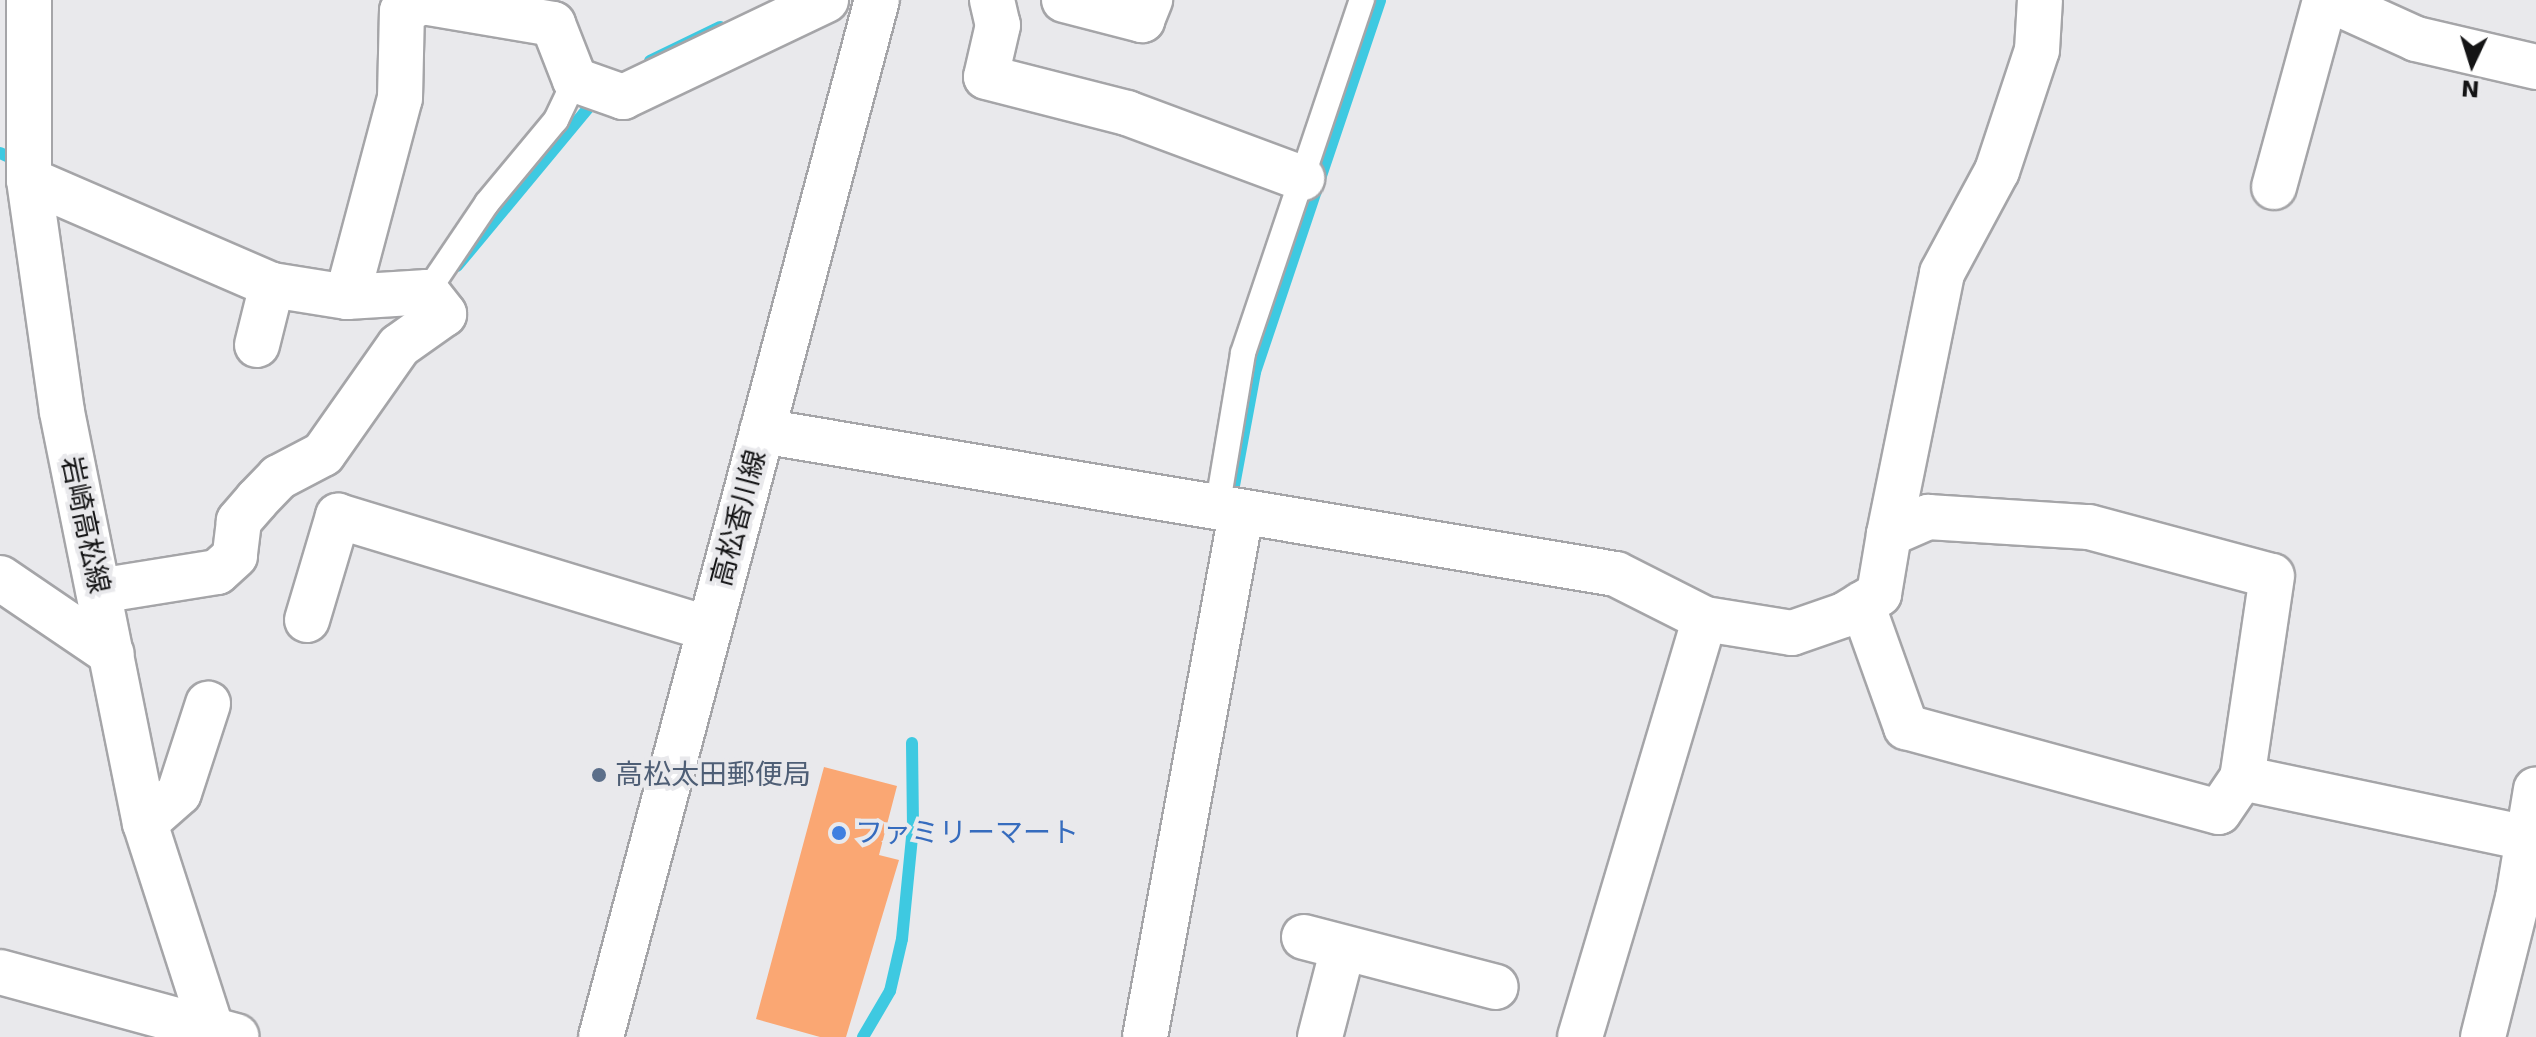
<!DOCTYPE html>
<html>
<head>
<meta charset="utf-8">
<style>
  body { margin:0 }
  #map { position:relative; width:2536px; height:1037px; overflow:hidden; background:#e9e9ec; font-family:"DejaVu Sans","Noto Sans JP",sans-serif }
  div>[style] { position:absolute }
  .stream>* { height:12px; margin:-6px; padding:0 6px; transform-origin:6px; border-radius:6px; background:#3ec9e1 }
  .building>* { inset:0; background:#faa773 }
  .roads { filter:drop-shadow(2px 0 #a5a5a8) drop-shadow(-2px 0 #a5a5a8) drop-shadow(0 2px #a5a5a8) drop-shadow(0 -2px #a5a5a8) }
  .lane>* { height:24px; margin:-12px; padding:0 12px; transform-origin:12px; border-radius:12px; background:#fff }
  .street>* { height:44px; margin:-22px; padding:0 22px; transform-origin:22px; border-radius:22px; background:#fff }
  .secondary>* { height:44px; margin:-22px; padding:0 22px; transform-origin:22px; border-radius:22px; background:#fff }
  .dots>* { width:22px; height:22px; translate:-50% -50%; box-sizing:border-box; border:4px solid #e9e9ec; border-radius:50% }
  span { translate:-50% -50%; white-space:nowrap; text-align:center; line-height:1.15; -webkit-text-stroke:8px #e9e9ec; paint-order:stroke }
  .street-label { font-size:28px; color:#141415 }
  .service-label { font-size:28px; color:#4e5e75 }
  .left { translate:0 -50%; text-align:left }
  .shop-label { font-size:28px; color:#366cbe }
  .north { position:absolute; left:2432px; top:24px; width:80px; height:80px; -webkit-text-stroke:6px #e9e9ec; paint-order:stroke; rotate:184deg; font-size:22px; font-weight:700; line-height:32px; text-align:center; color:#141415 }
  .north::after { content:''; display:block; margin:auto; width:28px; height:36px; background:#141415; clip-path:polygon(50% 0,100% 100%,50% 72%,0 100%) }
</style>
</head>
<body>
<div id="map">
  <div class="stream">
    <div style="left:650px;top:61px;width:78px;rotate:-25.9deg"></div>
    <div style="left:0;top:153px;width:22px;rotate:24deg"></div>
    <div style="left:457px;top:266px;width:221px;rotate:-50.3deg"></div>
    <div style="left:1231px;top:502px;width:132px;rotate:-79.5deg"></div>
    <div style="left:1255px;top:372px;width:392px;rotate:-71.4deg"></div>
    <div style="left:863px;top:1037px;width:53px;rotate:-59.6deg"></div>
    <div style="left:890px;top:991px;width:53px;rotate:-77deg"></div>
    <div style="left:902px;top:939px;width:114px;rotate:-84.4deg"></div>
    <div style="left:913px;top:826px;width:83px;rotate:-90.7deg"></div>
  </div>
  <div class="building">
    <div style="clip-path:polygon(824px 767px,897px 786px,879px 855px,899px 860px,846px 1037px,820px 1037px,756px 1019px)"></div>
  </div>
  <div class="roads">
    <div class="lane">
      <div style="left:427px;top:292px;width:107px;rotate:-56deg"></div>
      <div style="left:487px;top:203px;width:108px;rotate:-50.3deg"></div>
      <div style="left:556px;top:120px;width:44px;rotate:-64.6deg"></div>
      <div style="left:1217px;top:509px;width:158px;rotate:-80.5deg"></div>
      <div style="left:1243px;top:353px;width:373px;rotate:-71.4deg"></div>
    </div>
    <div class="street">
      <div style="left:992px;top:0;width:26px;rotate:77deg"></div>
      <div style="left:998px;top:25px;width:53px;rotate:103deg"></div>
      <div style="left:986px;top:77px;width:146px;rotate:14.3deg"></div>
      <div style="left:1127px;top:113px;width:187px;rotate:20.4deg"></div>
      <div style="left:1064px;top:0;width:81px;rotate:14.4deg"></div>
      <div style="left:1142px;top:20px;width:22px;rotate:-68deg"></div>
      <div style="left:2330px;top:0;width:94px;rotate:24.4deg"></div>
      <div style="left:2416px;top:39px;width:123px;rotate:13.1deg"></div>
      <div style="left:29px;top:180px;width:265px;rotate:23.4deg"></div>
      <div style="left:272px;top:285px;width:76px;rotate:9.1deg"></div>
      <div style="left:347px;top:297px;width:80px;rotate:-3.6deg"></div>
      <div style="left:427px;top:292px;width:28px;rotate:52deg"></div>
      <div style="left:444px;top:314px;width:55px;rotate:144.6deg"></div>
      <div style="left:399px;top:346px;width:132px;rotate:125.1deg"></div>
      <div style="left:323px;top:454px;width:50px;rotate:152.4deg"></div>
      <div style="left:279px;top:477px;width:32px;rotate:134deg"></div>
      <div style="left:257px;top:500px;width:28px;rotate:131deg"></div>
      <div style="left:239px;top:521px;width:35px;rotate:97deg"></div>
      <div style="left:235px;top:556px;width:24px;rotate:138deg"></div>
      <div style="left:217px;top:572px;width:120px;rotate:170.9deg"></div>
      <div style="left:2274px;top:187px;width:194px;rotate:-74.7deg"></div>
      <div style="left:347px;top:297px;width:206px;rotate:-75.1deg"></div>
      <div style="left:400px;top:98px;width:87px;rotate:-88.7deg"></div>
      <div style="left:402px;top:11px;width:23px;rotate:-23deg"></div>
      <div style="left:423px;top:2px;width:132px;rotate:9.6deg"></div>
      <div style="left:553px;top:24px;width:60px;rotate:68.6deg"></div>
      <div style="left:575px;top:80px;width:51px;rotate:19.5deg"></div>
      <div style="left:623px;top:97px;width:225px;rotate:-25.5deg"></div>
      <div style="left:257px;top:345px;width:62px;rotate:-76deg"></div>
      <div style="left:762px;top:431px;width:866px;rotate:9.51deg"></div>
      <div style="left:1616px;top:574px;width:100px;rotate:26.8deg"></div>
      <div style="left:1705px;top:619px;width:88px;rotate:9.1deg"></div>
      <div style="left:1792px;top:633px;width:55px;rotate:-19.1deg"></div>
      <div style="left:1844px;top:615px;width:41px;rotate:-31deg"></div>
      <div style="left:1879px;top:594px;width:61px;rotate:-80.5deg"></div>
      <div style="left:1889px;top:534px;width:43px;rotate:-23.6deg"></div>
      <div style="left:1928px;top:517px;width:161px;rotate:3.6deg"></div>
      <div style="left:2089px;top:527px;width:189px;rotate:15deg"></div>
      <div style="left:2272px;top:576px;width:204px;rotate:98.4deg"></div>
      <div style="left:2242px;top:778px;width:300px;rotate:11.9deg"></div>
      <div style="left:1889px;top:534px;width:266px;rotate:-78.5deg"></div>
      <div style="left:1942px;top:273px;width:116px;rotate:-61.7deg"></div>
      <div style="left:1997px;top:171px;width:127px;rotate:-71.7deg"></div>
      <div style="left:2037px;top:50px;width:50px;rotate:-86.6deg"></div>
      <div style="left:0;top:578px;width:135px;rotate:34.2deg"></div>
      <div style="left:1862px;top:604px;width:131px;rotate:70.3deg"></div>
      <div style="left:1906px;top:727px;width:324px;rotate:15.2deg"></div>
      <div style="left:2219px;top:812px;width:41px;rotate:-55.9deg"></div>
      <div style="left:307px;top:620px;width:109px;rotate:-73.4deg"></div>
      <div style="left:338px;top:516px;width:388px;rotate:16.9deg"></div>
      <div style="left:145px;top:823px;width:45px;rotate:-41.4deg"></div>
      <div style="left:179px;top:793px;width:94px;rotate:-72deg"></div>
      <div style="left:1304px;top:937px;width:198px;rotate:14.6deg"></div>
      <div style="left:1145px;top:1037px;width:532px;rotate:-79.6deg"></div>
      <div style="left:1320px;top:1037px;width:92px;rotate:-75.5deg"></div>
      <div style="left:1580px;top:1037px;width:436px;rotate:-73.4deg"></div>
      <div style="left:2483px;top:1037px;width:143px;rotate:-75.9deg"></div>
      <div style="left:2518px;top:898px;width:110px;rotate:-80.6deg"></div>
    </div>
    <div class="secondary">
      <div style="left:29px;top:0;width:180px;rotate:90deg"></div>
      <div style="left:29px;top:180px;width:234px;rotate:81.9deg"></div>
      <div style="left:62px;top:412px;width:419px;rotate:78.6deg"></div>
      <div style="left:145px;top:823px;width:225px;rotate:72.1deg"></div>
      <div style="left:0;top:972px;width:245px;rotate:15.2deg"></div>
      <div style="left:601px;top:1037px;width:1073px;rotate:-75.1deg"></div>
    </div>
  </div>
  <div class="dots">
    <div style="left:599px;top:775px;background:#5c6f8a"></div>
    <div style="left:839px;top:833px;background:#3f7fe0"></div>
  </div>
  <div class="street-label">
    <span style="left:739px;top:518px;rotate:-75deg">高松香川線</span>
    <span style="left:85px;top:525px;rotate:78deg">岩崎高松線</span>
  </div>
  <div class="service-label">
    <span class="left" style="left:615px;top:775px">高松太田郵便局</span>
  </div>
  <div class="shop-label">
    <span class="left" style="left:855px;top:833px">ファミリーマート</span>
  </div>
  <div class="north">N</div>
</div>
</body>
</html>
